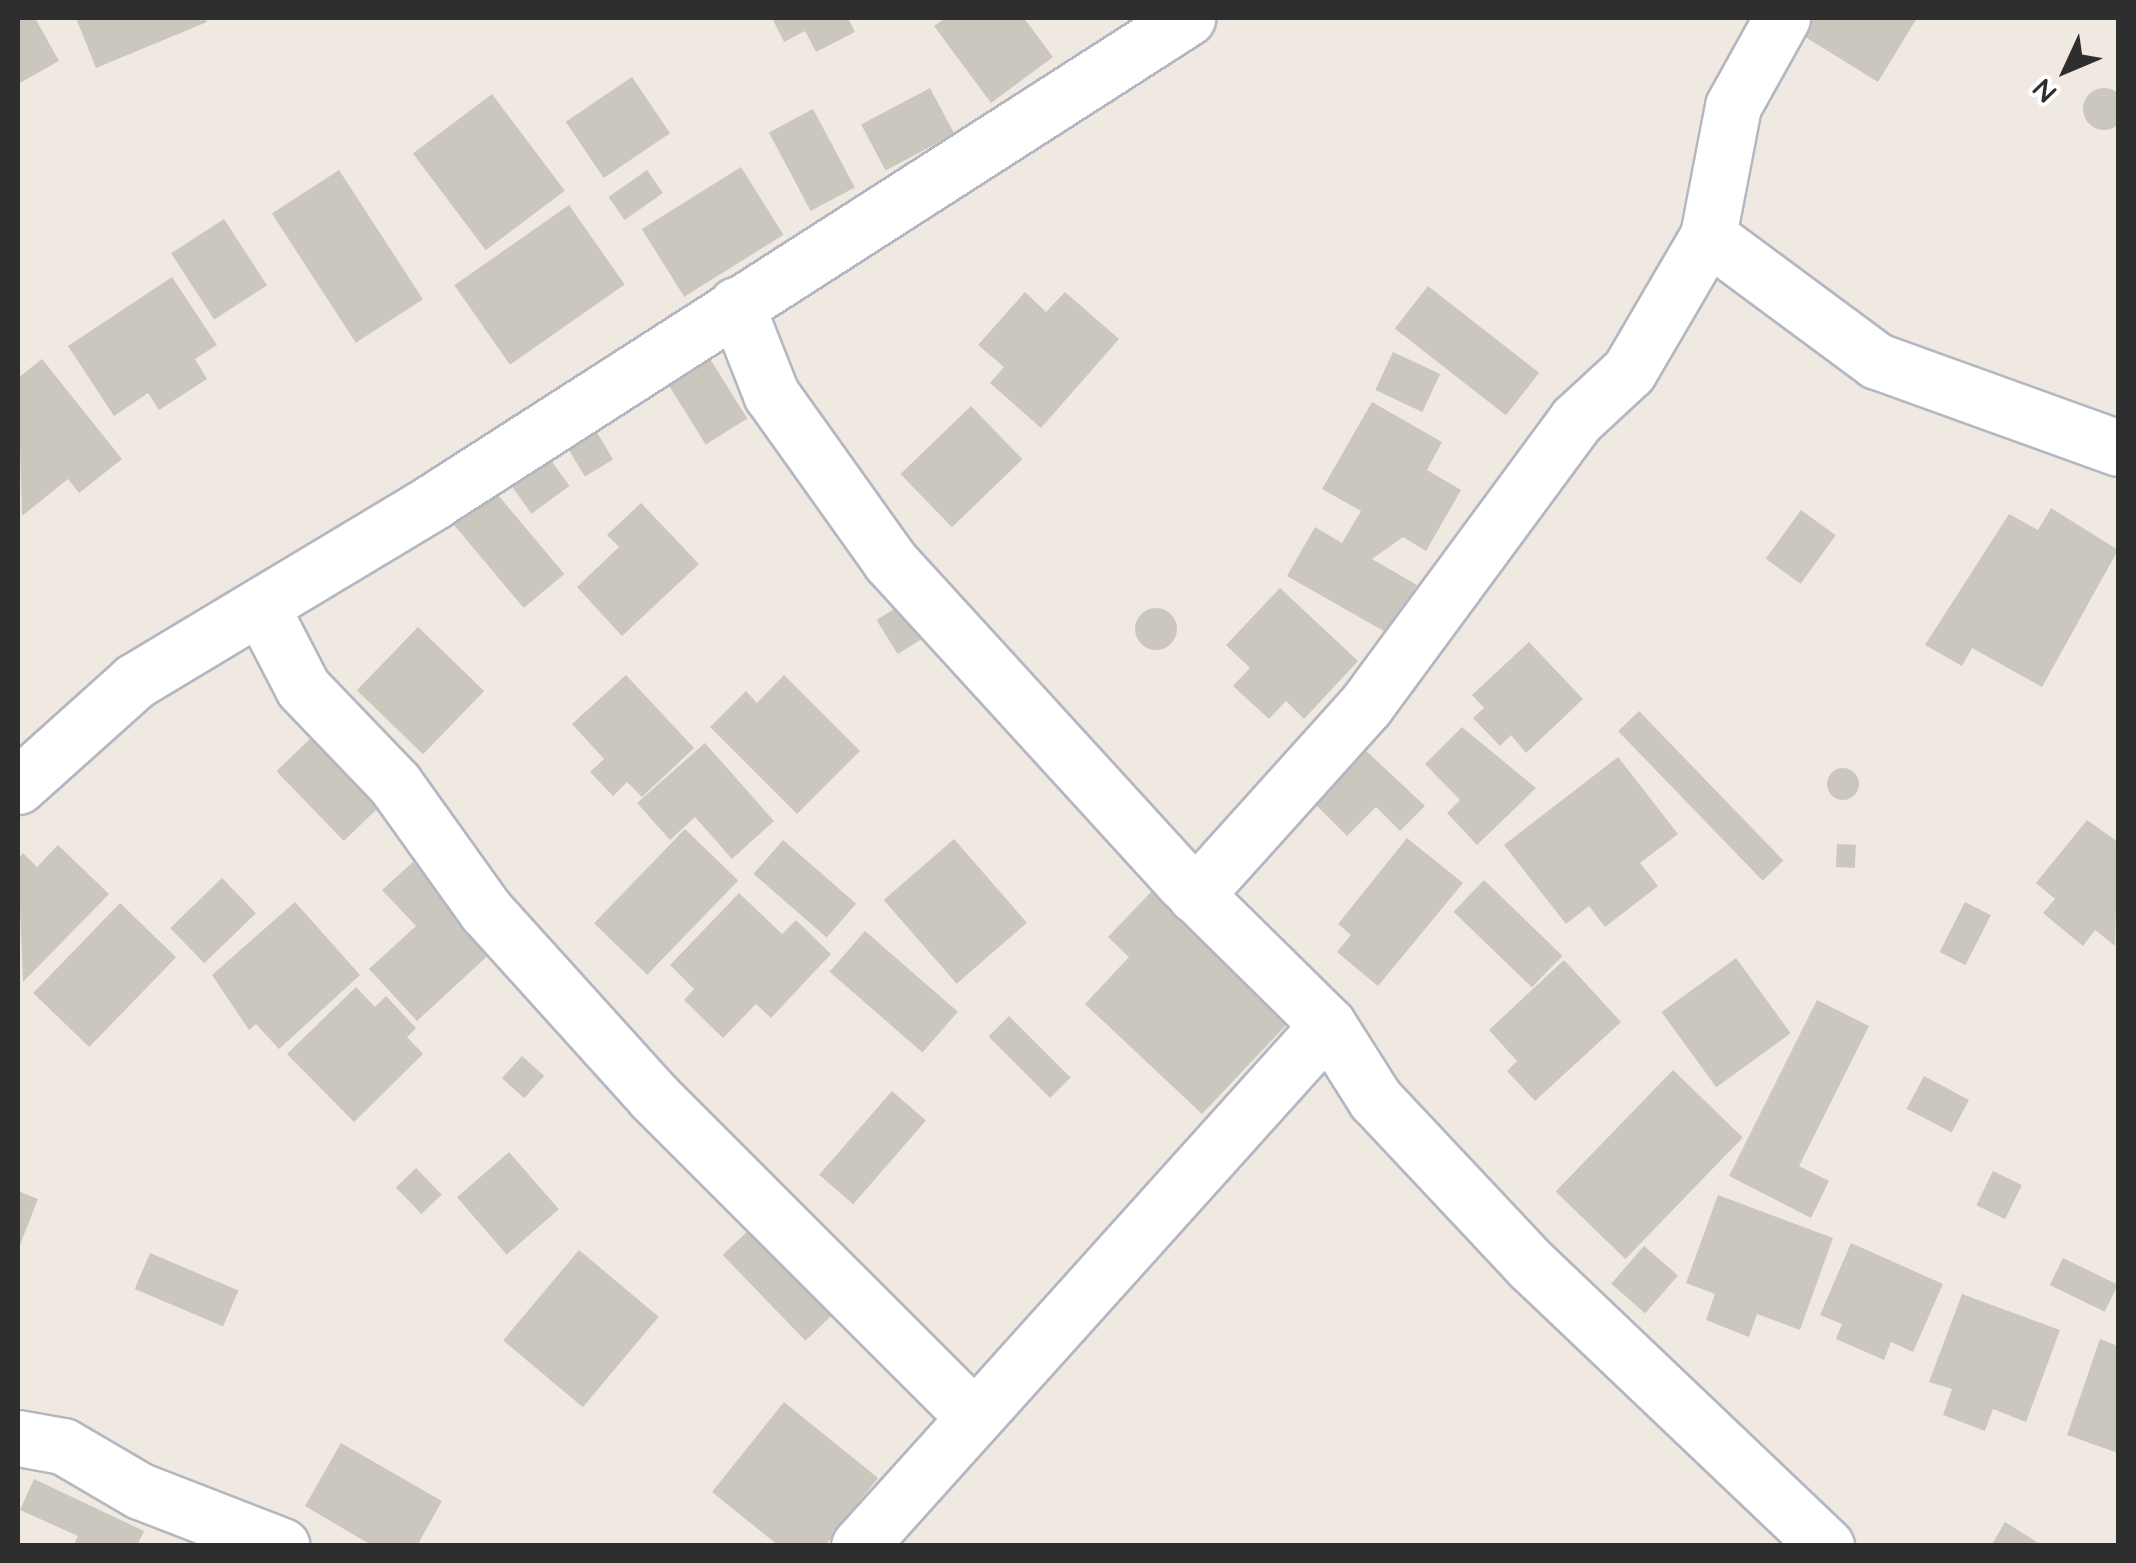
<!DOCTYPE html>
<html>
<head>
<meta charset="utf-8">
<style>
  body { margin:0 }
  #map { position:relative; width:2136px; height:1563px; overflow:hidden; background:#efe9e1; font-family:Quicksand,sans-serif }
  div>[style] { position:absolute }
  .building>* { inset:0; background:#cbc7bf; transform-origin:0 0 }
  .round { border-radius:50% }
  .roads { filter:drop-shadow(2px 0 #b4b7c1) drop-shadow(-2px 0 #b4b7c1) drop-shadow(0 2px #b4b7c1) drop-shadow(0 -2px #b4b7c1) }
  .minor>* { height:55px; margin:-27.5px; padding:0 27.5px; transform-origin:27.5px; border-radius:27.5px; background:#fff }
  span { translate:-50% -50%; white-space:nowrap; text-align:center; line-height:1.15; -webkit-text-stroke:8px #fff; paint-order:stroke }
  .frame { position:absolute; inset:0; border:20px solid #2e2e2e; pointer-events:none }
  .north { position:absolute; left:2016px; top:20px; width:100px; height:100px; -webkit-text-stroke:8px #fff; paint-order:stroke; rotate:226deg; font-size:28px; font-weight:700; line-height:40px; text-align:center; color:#2e2e2e }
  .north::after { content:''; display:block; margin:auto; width:35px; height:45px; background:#2e2e2e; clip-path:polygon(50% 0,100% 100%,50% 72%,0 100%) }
</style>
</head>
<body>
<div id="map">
  <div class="building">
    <div style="clip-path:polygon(18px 18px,35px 18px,59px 61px,18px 84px)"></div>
    <div style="clip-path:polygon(76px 18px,205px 18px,207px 22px,96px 68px)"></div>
    <div style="clip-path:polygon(772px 18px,848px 18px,855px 32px,816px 52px,805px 31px,784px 42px)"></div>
    <div style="clip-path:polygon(945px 18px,1024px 18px,1053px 57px,991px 103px,934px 26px)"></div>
    <div style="clip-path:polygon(1813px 18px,1917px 18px,1878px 82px,1802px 35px)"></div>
    <div style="left:632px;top:77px;width:68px;height:80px;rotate:56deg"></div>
    <div class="round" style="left:2083px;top:88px;width:42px;height:42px"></div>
    <div style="left:930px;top:88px;width:52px;height:78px;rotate:62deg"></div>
    <div style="left:492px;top:94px;width:121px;height:99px;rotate:53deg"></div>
    <div style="left:813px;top:109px;width:89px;height:50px;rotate:62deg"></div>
    <div style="left:741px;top:167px;width:80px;height:117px;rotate:58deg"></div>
    <div style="left:339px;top:170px;width:154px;height:80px;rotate:57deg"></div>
    <div style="left:647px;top:170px;width:28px;height:47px;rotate:55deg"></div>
    <div style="left:569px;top:205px;width:97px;height:140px;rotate:55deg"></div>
    <div style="left:224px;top:219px;width:79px;height:63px;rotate:57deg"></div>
    <div style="clip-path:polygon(172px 277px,217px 345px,195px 359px,207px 379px,159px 410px,148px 393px,114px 416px,68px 346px)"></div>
    <div style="left:1428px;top:286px;width:141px;height:54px;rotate:38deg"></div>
    <div style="clip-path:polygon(1025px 292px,1046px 312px,1065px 292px,1119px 339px,1041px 428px,990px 383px,1004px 367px,978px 345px)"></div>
    <div style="left:1393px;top:352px;width:52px;height:42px;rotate:25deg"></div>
    <div style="left:707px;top:354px;width:76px;height:49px;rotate:58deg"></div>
    <div style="clip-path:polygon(42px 359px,122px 459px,79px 493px,68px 479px,22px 516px,18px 378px)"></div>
    <div style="clip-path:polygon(1372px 402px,1442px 442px,1427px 470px,1461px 490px,1426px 551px,1403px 537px,1372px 559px,1417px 585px,1389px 634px,1287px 576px,1315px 527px,1342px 543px,1361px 511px,1322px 489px)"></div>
    <div style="left:971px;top:406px;width:74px;height:98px;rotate:46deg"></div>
    <div style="left:590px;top:421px;width:45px;height:33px;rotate:59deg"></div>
    <div style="left:539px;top:444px;width:52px;height:47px;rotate:54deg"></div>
    <div style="left:493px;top:489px;width:111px;height:53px;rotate:50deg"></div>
    <div style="clip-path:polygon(641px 503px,699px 564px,622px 636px,577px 587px,619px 547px,607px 535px)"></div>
    <div style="clip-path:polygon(2051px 508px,2118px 550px,2042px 687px,1972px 648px,1962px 666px,1925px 645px,2009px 514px,2038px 530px)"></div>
    <div style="left:1801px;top:510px;width:43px;height:60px;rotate:36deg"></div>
    <div style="clip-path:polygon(1280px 588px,1358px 661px,1304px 719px,1286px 701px,1269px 719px,1233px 686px,1250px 668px,1226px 645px)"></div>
    <div style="left:907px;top:601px;width:40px;height:36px;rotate:58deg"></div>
    <div class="round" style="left:1135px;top:608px;width:42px;height:42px"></div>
    <div style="left:418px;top:627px;width:92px;height:88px;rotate:44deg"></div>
    <div style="clip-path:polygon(1529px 642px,1583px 699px,1526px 753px,1511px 735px,1500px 746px,1473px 718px,1484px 708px,1472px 695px)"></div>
    <div style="clip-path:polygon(626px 675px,694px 748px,642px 797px,627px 782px,613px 796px,590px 772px,604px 759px,572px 724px)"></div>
    <div style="clip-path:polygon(784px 675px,860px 751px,797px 814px,710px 727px,746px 691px,757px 703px)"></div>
    <div style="left:1639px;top:711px;width:208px;height:29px;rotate:46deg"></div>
    <div style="clip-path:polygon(1462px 727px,1536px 788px,1477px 845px,1447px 813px,1460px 800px,1425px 764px)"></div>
    <div style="left:316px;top:733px;width:97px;height:55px;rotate:46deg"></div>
    <div style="clip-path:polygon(705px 743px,774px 821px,732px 859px,695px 817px,670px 840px,637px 803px)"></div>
    <div style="clip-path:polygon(1361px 746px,1425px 806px,1400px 831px,1376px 807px,1347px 836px,1310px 799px)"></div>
    <div style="clip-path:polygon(1618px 757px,1678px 834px,1640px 863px,1658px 886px,1605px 927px,1589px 906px,1566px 924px,1504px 845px)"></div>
    <div class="round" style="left:1827px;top:768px;width:32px;height:32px"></div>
    <div style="clip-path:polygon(2087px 820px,2118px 842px,2115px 946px,2095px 930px,2083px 946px,2043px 913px,2055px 899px,2036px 883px)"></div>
    <div style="left:685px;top:829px;width:74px;height:131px;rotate:44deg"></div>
    <div style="clip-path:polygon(1407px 838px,1463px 883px,1378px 986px,1337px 952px,1351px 935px,1338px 924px)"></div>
    <div style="left:954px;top:839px;width:111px;height:93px;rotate:49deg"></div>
    <div style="left:783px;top:840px;width:97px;height:45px;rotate:41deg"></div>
    <div style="left:1837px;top:844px;width:19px;height:23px;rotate:3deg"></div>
    <div style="clip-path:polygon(58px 845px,109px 894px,23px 982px,18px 859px,23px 853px,37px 867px)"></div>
    <div style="clip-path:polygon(413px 862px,494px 950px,417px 1021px,369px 969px,416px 926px,382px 890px)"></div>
    <div style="left:222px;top:878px;width:49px;height:72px;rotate:46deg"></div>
    <div style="left:1484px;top:880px;width:109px;height:44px;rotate:44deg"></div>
    <div style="clip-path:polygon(1152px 891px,1290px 1021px,1202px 1114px,1085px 1004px,1129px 957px,1108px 937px)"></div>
    <div style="clip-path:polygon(739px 893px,782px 934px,796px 920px,831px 954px,771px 1018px,756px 1004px,723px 1038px,684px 1000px,694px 989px,670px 965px)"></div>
    <div style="clip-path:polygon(295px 902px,360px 975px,279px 1049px,256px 1024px,249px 1030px,212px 975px)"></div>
    <div style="left:1965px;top:902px;width:29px;height:56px;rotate:27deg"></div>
    <div style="left:120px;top:903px;width:78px;height:125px;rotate:44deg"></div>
    <div style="left:865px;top:931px;width:123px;height:54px;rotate:41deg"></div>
    <div style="left:1736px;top:958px;width:93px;height:92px;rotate:54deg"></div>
    <div style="clip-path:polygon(1564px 960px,1621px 1022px,1535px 1101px,1507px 1071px,1517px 1061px,1489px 1030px)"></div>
    <div style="clip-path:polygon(356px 987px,375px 1007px,386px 996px,416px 1028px,407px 1037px,423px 1054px,354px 1122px,287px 1054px)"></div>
    <div style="clip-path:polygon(1817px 1000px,1869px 1026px,1799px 1166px,1829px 1181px,1811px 1218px,1729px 1176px)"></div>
    <div style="left:1009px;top:1016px;width:87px;height:29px;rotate:45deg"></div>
    <div style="left:522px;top:1056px;width:30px;height:30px;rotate:42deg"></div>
    <div style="left:1673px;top:1070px;width:97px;height:169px;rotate:44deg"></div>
    <div style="left:1924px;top:1076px;width:51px;height:37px;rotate:28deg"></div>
    <div style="left:892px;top:1091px;width:45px;height:111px;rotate:41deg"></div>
    <div style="left:509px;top:1152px;width:76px;height:69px;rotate:49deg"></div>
    <div style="left:416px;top:1168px;width:37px;height:28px;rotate:46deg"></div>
    <div style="left:1993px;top:1171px;width:32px;height:38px;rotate:26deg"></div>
    <div style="clip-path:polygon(18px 1191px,38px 1199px,18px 1250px)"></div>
    <div style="clip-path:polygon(1718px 1195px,1833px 1238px,1800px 1330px,1757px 1314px,1749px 1337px,1706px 1320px,1715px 1294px,1686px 1283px)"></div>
    <div style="left:758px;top:1221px;width:119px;height:49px;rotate:46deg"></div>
    <div style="clip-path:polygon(1851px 1243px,1943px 1284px,1913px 1352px,1891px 1342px,1884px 1360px,1836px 1339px,1842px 1324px,1820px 1315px)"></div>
    <div style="left:1644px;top:1246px;width:45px;height:50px;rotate:41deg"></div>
    <div style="left:579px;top:1250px;width:104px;height:118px;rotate:40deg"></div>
    <div style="left:150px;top:1253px;width:96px;height:39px;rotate:23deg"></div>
    <div style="left:2063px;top:1258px;width:61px;height:30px;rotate:26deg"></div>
    <div style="clip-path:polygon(1962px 1294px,2060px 1330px,2026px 1422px,1993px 1409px,1985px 1431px,1943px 1415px,1952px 1389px,1929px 1382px)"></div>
    <div style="clip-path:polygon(2100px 1339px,2118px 1346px,2118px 1453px,2067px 1435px)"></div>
    <div style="clip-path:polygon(784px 1402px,878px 1478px,825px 1546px,779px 1546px,712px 1492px)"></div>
    <div style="clip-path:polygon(341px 1443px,442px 1501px,417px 1546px,373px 1546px,305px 1506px)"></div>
    <div style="clip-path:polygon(34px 1479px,144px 1531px,137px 1546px,73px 1546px,78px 1536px,20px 1510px)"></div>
    <div style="clip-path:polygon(2005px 1522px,2043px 1546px,1991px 1546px)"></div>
  </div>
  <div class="roads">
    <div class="minor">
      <div style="left:1708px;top:236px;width:210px;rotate:36.5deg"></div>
      <div style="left:1877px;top:361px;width:256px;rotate:19.8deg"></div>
      <div style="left:736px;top:305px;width:96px;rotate:68.5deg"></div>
      <div style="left:771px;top:394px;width:205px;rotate:54.5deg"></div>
      <div style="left:890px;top:561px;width:432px;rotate:47.6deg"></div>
      <div style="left:1181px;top:880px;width:206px;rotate:44.6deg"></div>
      <div style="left:1328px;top:1025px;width:88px;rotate:57.6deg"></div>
      <div style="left:1375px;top:1099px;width:229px;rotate:46.8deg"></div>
      <div style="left:1532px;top:1266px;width:406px;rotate:43.6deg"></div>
      <div style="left:261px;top:607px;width:91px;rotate:62.6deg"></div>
      <div style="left:303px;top:688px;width:133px;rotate:46.2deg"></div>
      <div style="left:395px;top:784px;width:156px;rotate:54.4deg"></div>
      <div style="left:486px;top:911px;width:249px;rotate:47.9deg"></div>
      <div style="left:653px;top:1096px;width:453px;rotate:45deg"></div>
      <div style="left:18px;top:786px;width:157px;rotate:-41.9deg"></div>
      <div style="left:135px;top:681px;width:349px;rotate:-31deg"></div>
      <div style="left:434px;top:501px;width:895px;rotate:-32.68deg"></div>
      <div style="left:1195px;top:895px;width:256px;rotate:-48deg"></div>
      <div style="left:1366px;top:705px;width:354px;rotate:-53.6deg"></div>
      <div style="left:1576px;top:420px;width:72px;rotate:-42.8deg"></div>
      <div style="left:1629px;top:371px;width:156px;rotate:-59.7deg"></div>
      <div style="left:1708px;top:236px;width:132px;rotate:-79.1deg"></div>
      <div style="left:1733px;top:106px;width:101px;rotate:-60.9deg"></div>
      <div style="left:18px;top:1438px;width:46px;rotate:10.1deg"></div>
      <div style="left:63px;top:1446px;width:89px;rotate:30.3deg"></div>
      <div style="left:140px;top:1491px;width:152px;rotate:21.2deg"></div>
      <div style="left:859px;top:1546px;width:701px;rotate:-48.01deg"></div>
    </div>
  </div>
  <div class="frame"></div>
  <div class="north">N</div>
</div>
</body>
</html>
